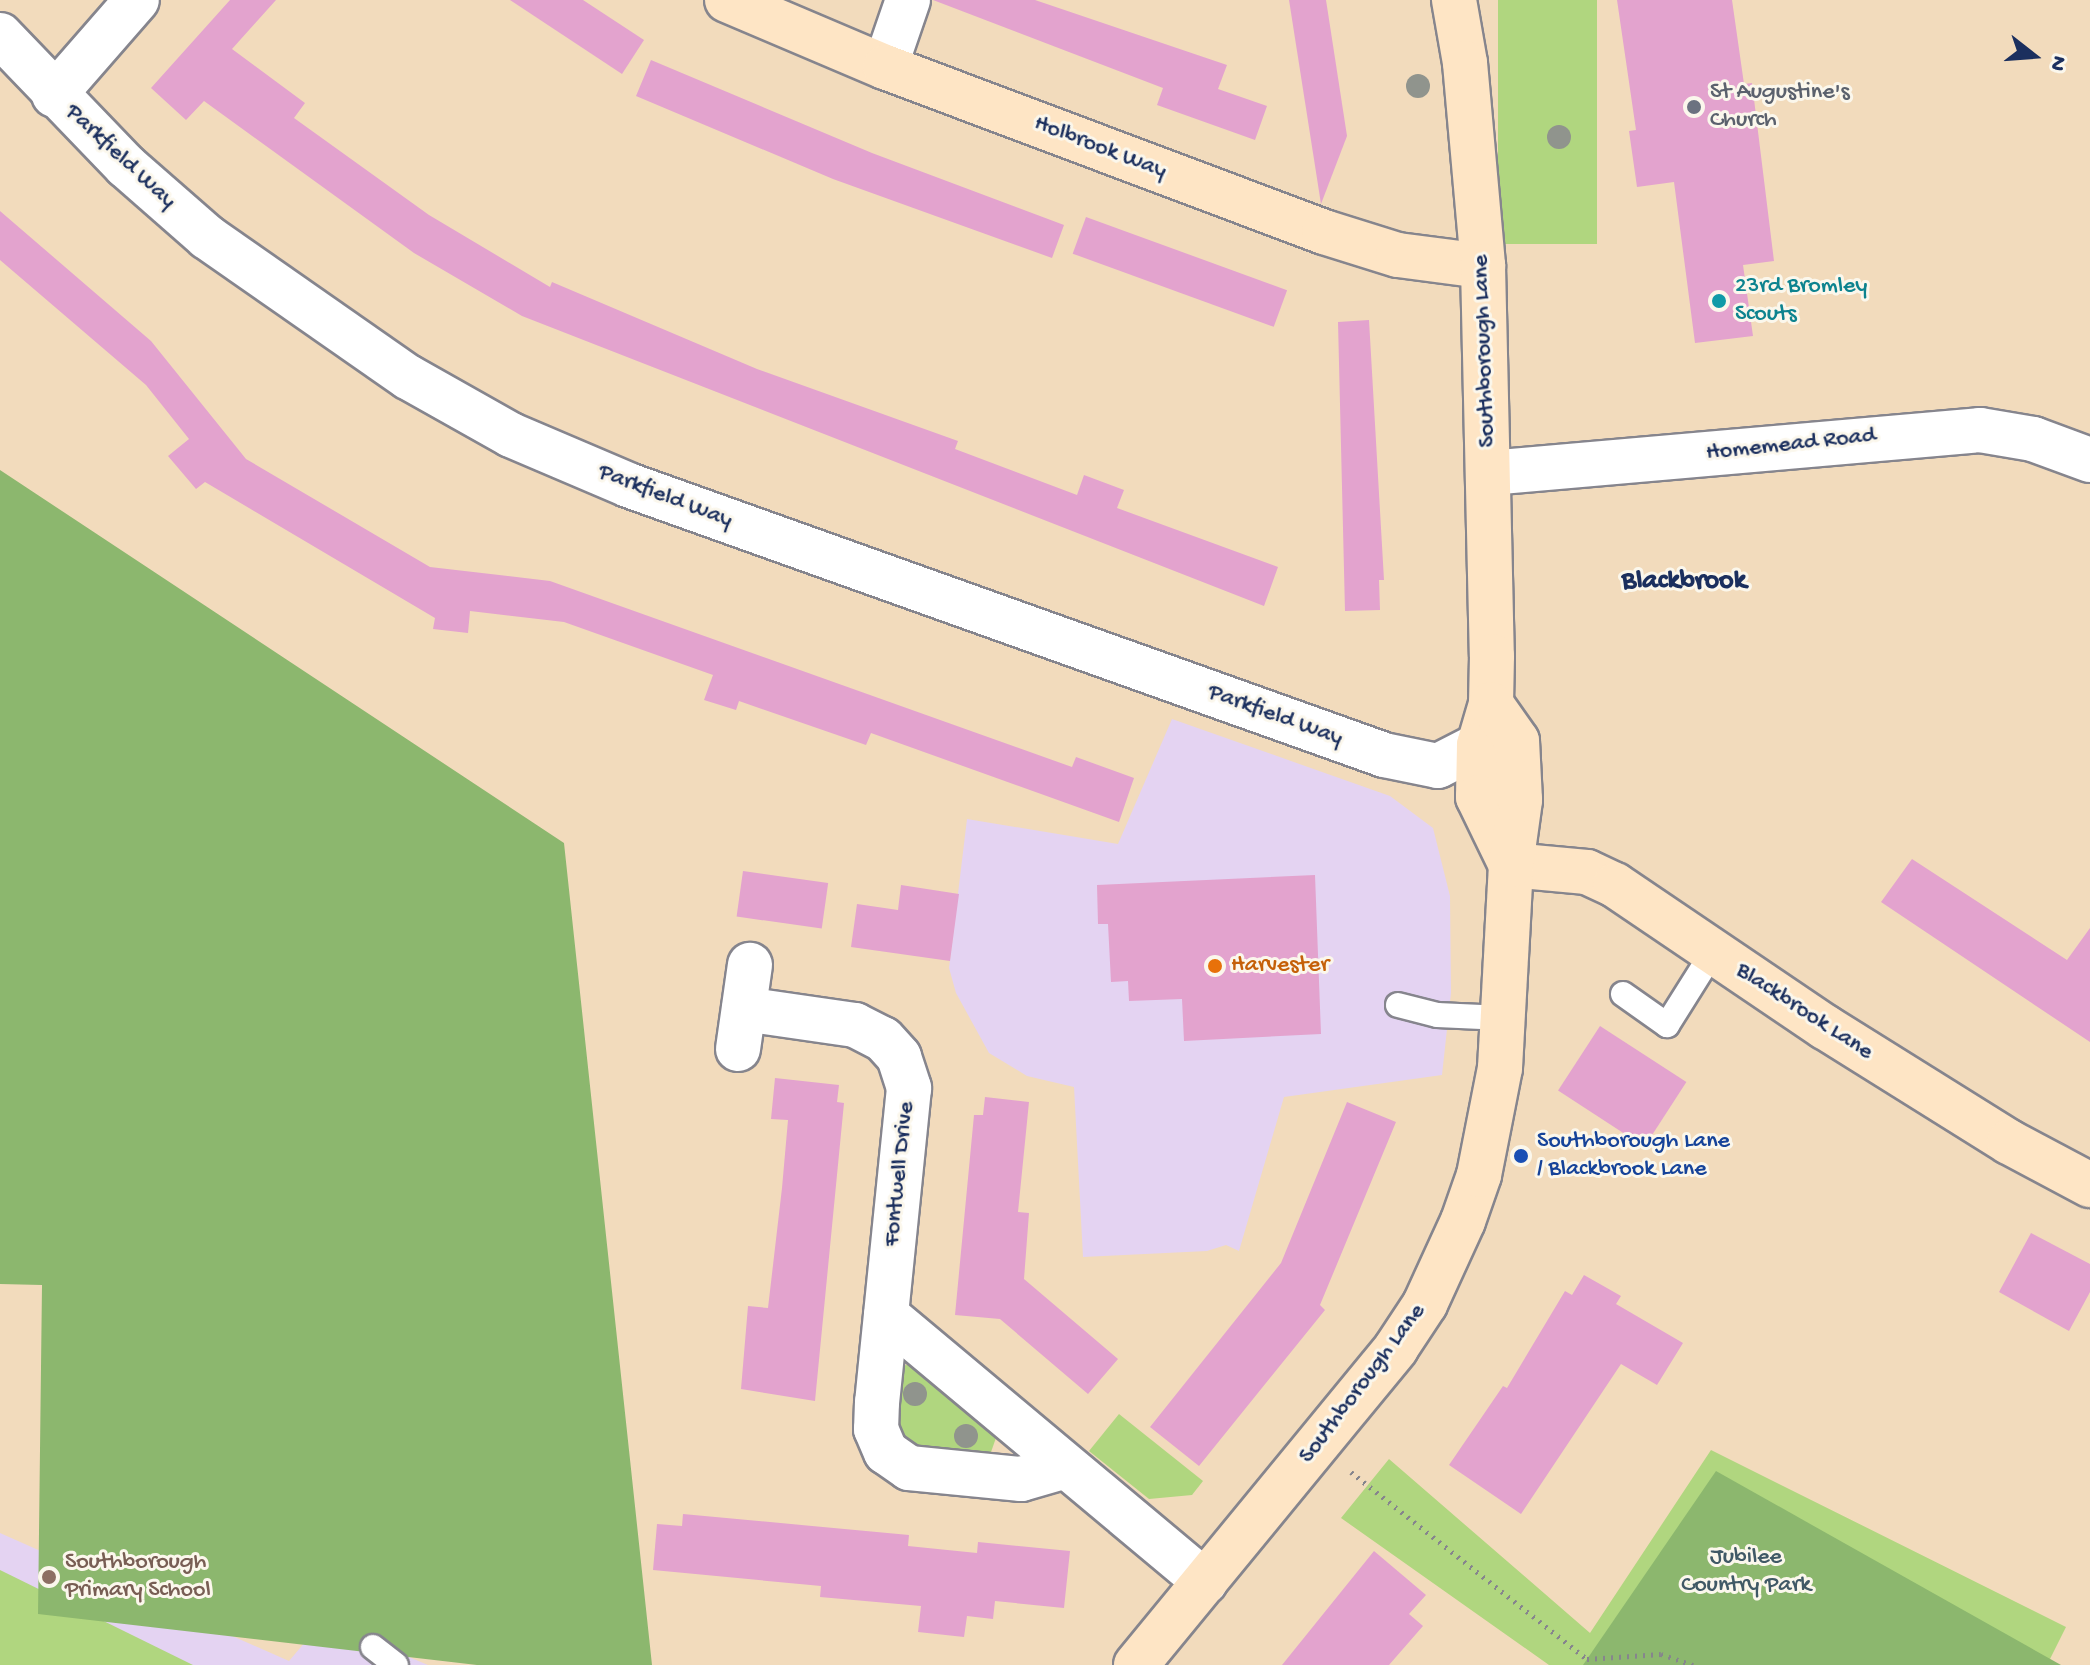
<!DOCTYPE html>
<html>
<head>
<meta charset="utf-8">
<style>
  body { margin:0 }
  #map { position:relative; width:2090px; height:1665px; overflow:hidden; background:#f2dbbc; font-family:"Gochi Hand",sans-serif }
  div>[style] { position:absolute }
  .built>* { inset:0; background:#e4d3f2 }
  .green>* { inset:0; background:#b0d67f; transform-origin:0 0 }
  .forest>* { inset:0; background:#8cb76e }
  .building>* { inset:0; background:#e3a3ce; transform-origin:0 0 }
  .path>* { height:5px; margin-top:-2.5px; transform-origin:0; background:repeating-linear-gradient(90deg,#86858d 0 2px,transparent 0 8px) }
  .roads { filter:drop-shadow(2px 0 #86858d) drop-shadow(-2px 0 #86858d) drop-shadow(0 2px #86858d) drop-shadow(0 -2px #86858d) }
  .lane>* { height:24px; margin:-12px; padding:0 12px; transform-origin:12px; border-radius:12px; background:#fff }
  .street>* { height:44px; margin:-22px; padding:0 22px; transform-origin:22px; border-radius:22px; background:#fff }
  .secondary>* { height:44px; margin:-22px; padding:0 22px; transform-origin:22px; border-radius:22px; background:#fee5c5 }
  .trees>* { width:24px; height:24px; margin:-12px; border-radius:50%; background:#90948d }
  .dots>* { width:22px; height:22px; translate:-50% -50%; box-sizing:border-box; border:4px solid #fbf7ec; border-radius:50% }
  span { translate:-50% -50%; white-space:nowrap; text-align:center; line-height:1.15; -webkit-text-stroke:6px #fbf7ec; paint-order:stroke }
  .worship-label { font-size:24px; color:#5b616d }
  .left { translate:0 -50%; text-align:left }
  .street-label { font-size:24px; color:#1b2f5e }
  .culture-label { font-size:24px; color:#0d838f }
  .food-label { font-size:24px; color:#c56008 }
  .transit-label { font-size:24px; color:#164399 }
  .park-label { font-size:24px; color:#405966 }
  .education-label { font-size:24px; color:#785e54 }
  .quarter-label { font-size:28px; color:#1b2f5e; font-weight:700 }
  .north { position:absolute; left:1994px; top:16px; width:80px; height:80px; -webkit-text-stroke:6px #fbf7ec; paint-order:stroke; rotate:107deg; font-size:22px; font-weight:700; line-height:32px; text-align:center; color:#1b2f5e }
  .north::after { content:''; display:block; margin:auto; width:28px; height:36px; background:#1b2f5e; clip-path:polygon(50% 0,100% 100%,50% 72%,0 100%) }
</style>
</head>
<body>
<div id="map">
  <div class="built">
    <div style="clip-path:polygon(1172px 719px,1390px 796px,1433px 828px,1450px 896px,1451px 993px,1442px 1075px,1284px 1097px,1239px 1251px,1226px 1245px,1207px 1251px,1083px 1257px,1074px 1087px,1027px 1076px,989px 1053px,956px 993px,949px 968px,967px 819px,1118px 844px)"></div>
    <div style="clip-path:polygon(0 1533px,289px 1661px,323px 1621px,428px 1665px,0 1665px)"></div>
  </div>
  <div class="green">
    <div style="left:1498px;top:0;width:99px;height:244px"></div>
    <div style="clip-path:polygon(914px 1363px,997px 1435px,991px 1452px,983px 1457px,912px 1450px,898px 1437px,897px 1377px,903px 1366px)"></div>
    <div style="clip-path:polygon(1119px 1414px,1203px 1481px,1192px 1495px,1149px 1499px,1089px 1451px)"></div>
    <div style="clip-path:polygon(1711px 1450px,2066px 1627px,2047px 1665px,1549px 1665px,1341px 1518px,1389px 1459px,1590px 1633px)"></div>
    <div style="clip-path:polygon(0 1570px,193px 1665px,0 1665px)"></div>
  </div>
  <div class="forest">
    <div style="clip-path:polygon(0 470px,564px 843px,652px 1665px,477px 1665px,38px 1614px,42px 1285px,0 1284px)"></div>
    <div style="clip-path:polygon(1716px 1471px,2061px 1665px,1583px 1665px)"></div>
  </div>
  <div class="building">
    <div style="clip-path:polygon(230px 0,276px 0,232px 49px,305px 103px,294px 118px,429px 215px,550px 287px,552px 282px,757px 369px,958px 441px,955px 449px,1077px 495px,1084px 475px,1124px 490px,1117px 508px,1278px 567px,1264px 606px,522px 316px,414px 253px,204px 101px,186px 120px,151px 88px)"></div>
    <div style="clip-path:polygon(510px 0,583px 0,644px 40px,622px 74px)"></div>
    <div style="clip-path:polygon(933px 0,1035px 0,1227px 65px,1218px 89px,1267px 106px,1255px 140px,1157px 105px,1163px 88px)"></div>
    <div style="clip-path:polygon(1289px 0,1326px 0,1347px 136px,1321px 204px)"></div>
    <div style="clip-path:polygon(1617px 0,1732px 0,1744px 84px,1752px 83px,1774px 261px,1743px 265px,1753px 336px,1695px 343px,1674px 182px,1637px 187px,1629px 131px,1636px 130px)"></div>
    <div style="clip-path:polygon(651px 60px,872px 153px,1064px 225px,1052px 258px,833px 179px,636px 96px)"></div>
    <div style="clip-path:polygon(0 211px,151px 341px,246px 459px,430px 567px,550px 581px,1072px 767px,1076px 757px,1134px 778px,1119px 822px,871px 733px,866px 745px,739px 701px,736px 710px,704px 700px,713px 675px,564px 622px,470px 611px,468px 633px,433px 629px,435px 618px,205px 482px,196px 489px,168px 456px,189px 439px,146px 385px,0 260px)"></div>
    <div style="left:1086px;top:217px;width:214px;height:39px;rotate:20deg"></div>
    <div style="clip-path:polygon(1369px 320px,1384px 580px,1379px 580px,1380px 610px,1345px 611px,1338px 322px)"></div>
    <div style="clip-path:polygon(1912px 859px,2067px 960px,2090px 928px,2090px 1042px,1881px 902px)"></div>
    <div style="left:743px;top:871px;width:86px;height:46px;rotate:8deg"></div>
    <div style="clip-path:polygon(1315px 875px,1321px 1034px,1184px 1041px,1182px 999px,1129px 1001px,1128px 981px,1111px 982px,1108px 924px,1098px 924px,1097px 885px)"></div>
    <div style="clip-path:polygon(901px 885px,959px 894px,950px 961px,851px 947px,857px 904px,898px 910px)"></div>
    <div style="left:1600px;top:1026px;width:103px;height:77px;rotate:33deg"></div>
    <div style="clip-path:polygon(775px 1078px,839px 1085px,837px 1102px,844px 1103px,815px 1401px,741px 1389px,748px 1306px,768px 1308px,782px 1188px,788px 1120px,771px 1119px)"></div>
    <div style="clip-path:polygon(985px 1097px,1029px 1102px,1018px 1212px,1029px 1213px,1024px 1279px,1118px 1359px,1088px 1394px,1000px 1319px,955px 1315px,974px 1115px,983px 1115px)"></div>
    <div style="clip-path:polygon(1347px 1102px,1396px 1122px,1320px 1305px,1325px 1310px,1199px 1466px,1150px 1427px,1281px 1263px)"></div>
    <div style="clip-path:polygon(2031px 1233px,2090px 1264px,2090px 1292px,2069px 1331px,1999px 1292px)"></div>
    <div style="clip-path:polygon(1584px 1275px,1621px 1296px,1616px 1304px,1683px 1343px,1657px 1385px,1621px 1364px,1521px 1514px,1449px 1465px,1503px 1386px,1507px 1388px,1565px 1291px,1572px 1295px)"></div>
    <div style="clip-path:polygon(683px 1514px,909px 1535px,908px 1546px,977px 1553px,978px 1542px,1070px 1551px,1064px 1608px,995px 1601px,993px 1619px,967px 1616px,964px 1637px,918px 1632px,921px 1606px,820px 1597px,821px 1586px,653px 1570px,657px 1524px,682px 1526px)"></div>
    <div style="clip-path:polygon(1374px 1551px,1426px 1595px,1409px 1614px,1423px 1626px,1389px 1665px,1282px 1665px)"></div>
  </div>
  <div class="path">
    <div style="left:1351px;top:1472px;width:301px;rotate:38.4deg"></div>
    <div style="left:1587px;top:1659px;width:74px;rotate:-3.9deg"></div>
    <div style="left:1661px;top:1654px;width:34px;rotate:19deg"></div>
  </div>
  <div class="roads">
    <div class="lane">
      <div style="left:1623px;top:994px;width:54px;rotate:35.2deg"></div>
      <div style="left:1667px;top:1025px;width:86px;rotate:-57.8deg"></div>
      <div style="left:1398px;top:1005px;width:40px;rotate:14.4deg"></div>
      <div style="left:1437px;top:1015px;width:67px;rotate:2.6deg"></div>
      <div style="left:373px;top:1647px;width:29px;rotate:38deg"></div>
    </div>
    <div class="street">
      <div style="left:0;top:35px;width:182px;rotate:46.1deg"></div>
      <div style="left:126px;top:166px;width:108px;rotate:41.2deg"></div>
      <div style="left:207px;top:237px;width:245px;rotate:34.9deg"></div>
      <div style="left:408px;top:377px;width:118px;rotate:29.4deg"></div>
      <div style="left:511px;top:435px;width:127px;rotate:23.1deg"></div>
      <div style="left:628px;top:485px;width:803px;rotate:19.65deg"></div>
      <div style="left:1384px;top:755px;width:55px;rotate:11.5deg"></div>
      <div style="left:1438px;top:766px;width:46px;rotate:-27.1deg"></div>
      <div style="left:885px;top:67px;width:71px;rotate:-71.1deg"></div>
      <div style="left:54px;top:95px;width:126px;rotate:-48.9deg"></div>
      <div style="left:1489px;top:473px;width:493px;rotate:-5deg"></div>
      <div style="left:1980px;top:430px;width:54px;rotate:9.6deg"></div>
      <div style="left:2033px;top:439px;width:61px;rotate:20.2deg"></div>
      <div style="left:744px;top:1009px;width:112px;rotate:8.2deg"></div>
      <div style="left:855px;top:1025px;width:31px;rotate:27deg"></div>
      <div style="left:883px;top:1039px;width:24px;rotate:48deg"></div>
      <div style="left:899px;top:1057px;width:33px;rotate:72deg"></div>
      <div style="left:909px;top:1088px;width:316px;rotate:95.8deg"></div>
      <div style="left:877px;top:1402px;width:27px;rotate:92deg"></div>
      <div style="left:876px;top:1429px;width:25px;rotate:67deg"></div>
      <div style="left:886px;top:1452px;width:28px;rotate:35deg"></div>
      <div style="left:909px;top:1468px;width:113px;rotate:5.6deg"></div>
      <div style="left:1021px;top:1479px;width:44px;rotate:-15.9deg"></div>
      <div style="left:738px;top:1049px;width:85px;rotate:-81.9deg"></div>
      <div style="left:886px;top:1315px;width:416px;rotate:39.9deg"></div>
    </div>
    <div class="secondary">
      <div style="left:727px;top:0;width:172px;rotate:23deg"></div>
      <div style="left:885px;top:67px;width:469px;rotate:20.6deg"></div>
      <div style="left:1324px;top:232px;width:77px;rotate:17.3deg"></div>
      <div style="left:1398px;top:255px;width:86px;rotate:7.4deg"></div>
      <div style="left:1454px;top:0;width:64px;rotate:80.1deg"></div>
      <div style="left:1465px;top:63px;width:204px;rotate:84.9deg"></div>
      <div style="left:1483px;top:266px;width:390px;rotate:88.7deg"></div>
      <div style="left:1492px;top:656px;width:48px;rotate:91.2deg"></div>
      <div style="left:1491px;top:704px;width:43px;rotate:106.3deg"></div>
      <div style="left:1479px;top:745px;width:52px;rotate:91.1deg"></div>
      <div style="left:1478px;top:797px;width:76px;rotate:64.1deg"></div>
      <div style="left:1511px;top:865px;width:76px;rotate:5.3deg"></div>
      <div style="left:1587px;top:872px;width:31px;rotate:25deg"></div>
      <div style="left:1615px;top:885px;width:254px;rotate:34.1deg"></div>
      <div style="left:1825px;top:1027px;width:217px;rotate:32deg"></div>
      <div style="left:2009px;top:1142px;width:92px;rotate:28deg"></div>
      <div style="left:1136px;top:1665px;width:410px;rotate:-50.6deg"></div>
      <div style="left:1396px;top:1348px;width:53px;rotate:-56.6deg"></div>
      <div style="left:1425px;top:1304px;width:91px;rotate:-65.4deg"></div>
      <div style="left:1463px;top:1221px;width:49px;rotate:-70.8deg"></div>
      <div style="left:1479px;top:1175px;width:109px;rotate:-78.9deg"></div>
      <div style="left:1500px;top:1068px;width:203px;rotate:-86.9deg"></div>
      <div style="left:1511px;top:865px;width:66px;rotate:-82.1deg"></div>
      <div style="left:1520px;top:800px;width:59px;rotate:-92.9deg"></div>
      <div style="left:1517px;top:741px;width:45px;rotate:-125.1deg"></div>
    </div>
  </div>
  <div class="trees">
    <div style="left:1418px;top:86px"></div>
    <div style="left:1559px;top:137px"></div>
    <div style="left:915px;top:1394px"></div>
    <div style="left:966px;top:1436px"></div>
  </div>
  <div class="dots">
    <div style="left:1694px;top:107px;background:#6b7280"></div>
    <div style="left:1719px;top:301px;background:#0f9aa8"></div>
    <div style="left:1215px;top:966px;background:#e8710a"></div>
    <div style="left:1521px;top:1156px;background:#1a4fb4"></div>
    <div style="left:49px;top:1577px;background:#8d6e63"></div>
  </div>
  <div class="worship-label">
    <span class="left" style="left:1710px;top:107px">St Augustine's<br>Church</span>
  </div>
  <div class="street-label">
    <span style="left:1100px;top:148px;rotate:21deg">Holbrook Way</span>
    <span style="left:120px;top:157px;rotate:43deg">Parkfield Way</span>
    <span style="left:1485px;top:351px;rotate:-92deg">Southborough Lane</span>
    <span style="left:1791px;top:445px;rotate:-6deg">Homemead Road</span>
    <span style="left:665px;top:497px;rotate:21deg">Parkfield Way</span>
    <span style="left:1275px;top:716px;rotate:20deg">Parkfield Way</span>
    <span style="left:1804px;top:1012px;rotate:33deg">Blackbrook Lane</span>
    <span style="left:900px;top:1174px;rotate:-84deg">Fontwell Drive</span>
    <span style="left:1363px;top:1384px;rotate:-53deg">Southborough Lane</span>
  </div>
  <div class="culture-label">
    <span class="left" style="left:1735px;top:301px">23rd Bromley<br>Scouts</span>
  </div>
  <div class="food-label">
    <span class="left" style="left:1231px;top:966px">Harvester</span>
  </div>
  <div class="transit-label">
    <span class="left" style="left:1537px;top:1156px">Southborough Lane<br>/ Blackbrook Lane</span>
  </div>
  <div class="park-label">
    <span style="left:1746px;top:1572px">Jubilee<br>Country Park</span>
  </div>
  <div class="education-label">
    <span class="left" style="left:65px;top:1577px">Southborough<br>Primary School</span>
  </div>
  <div class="quarter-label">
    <span style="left:1684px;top:582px">Blackbrook</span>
  </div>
  <div class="north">N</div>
</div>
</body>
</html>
